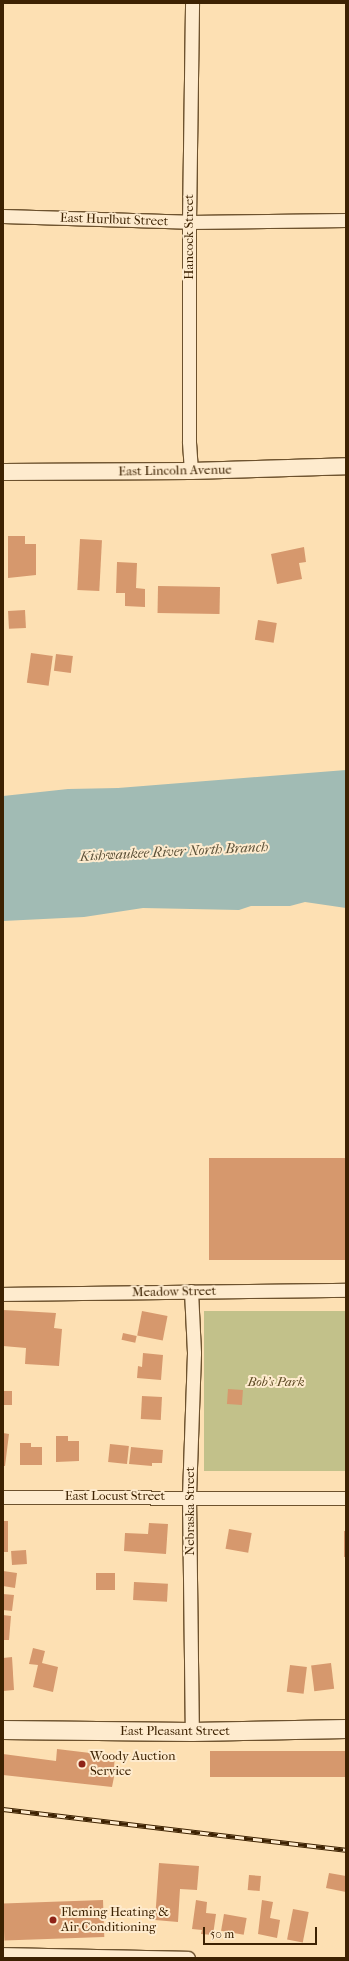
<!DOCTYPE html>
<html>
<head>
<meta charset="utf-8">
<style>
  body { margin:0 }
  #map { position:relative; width:349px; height:1961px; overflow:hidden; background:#fde0b3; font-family:"IM FELL French Canon",serif }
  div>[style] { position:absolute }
  .green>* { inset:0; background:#c2c18a; transform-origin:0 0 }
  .water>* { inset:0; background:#a1bbb4 }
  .building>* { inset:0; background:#d6986d; transform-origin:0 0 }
  .roads { filter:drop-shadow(1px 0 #6d522e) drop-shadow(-1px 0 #6d522e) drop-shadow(0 1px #6d522e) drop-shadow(0 -1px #6d522e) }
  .minor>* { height:13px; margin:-6.5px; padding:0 6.5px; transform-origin:6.5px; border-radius:6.5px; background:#feebce }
  .tertiary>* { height:16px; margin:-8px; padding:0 8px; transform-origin:8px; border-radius:8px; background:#feebce }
  .secondary>* { height:18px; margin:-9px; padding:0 9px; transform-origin:9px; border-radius:9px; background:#feebce }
  .rail>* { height:4.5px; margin-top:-2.25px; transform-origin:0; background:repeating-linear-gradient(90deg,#feebce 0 9px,#3d2202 0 18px); box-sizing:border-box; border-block:1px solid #3d2202 }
  .dots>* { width:11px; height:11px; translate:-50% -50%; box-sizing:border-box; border:2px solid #feebce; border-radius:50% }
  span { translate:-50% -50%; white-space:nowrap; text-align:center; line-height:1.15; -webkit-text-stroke:4px #feebce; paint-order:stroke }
  .street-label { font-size:13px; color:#3d2202 }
  .park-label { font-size:13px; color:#5e4a24; font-style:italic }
  .poi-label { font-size:13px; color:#3d2202 }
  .left { translate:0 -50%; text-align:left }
  .water-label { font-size:14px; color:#5b5037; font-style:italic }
  .frame { position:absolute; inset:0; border:4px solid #3d2202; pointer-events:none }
  .scale { position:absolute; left:203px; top:1927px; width:114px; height:18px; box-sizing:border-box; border:2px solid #3d2202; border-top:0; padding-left:5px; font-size:12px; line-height:14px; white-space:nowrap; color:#3d2202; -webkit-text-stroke:3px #feebce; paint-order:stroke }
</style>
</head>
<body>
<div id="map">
  <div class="green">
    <div style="left:346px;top:1311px;width:160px;height:142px;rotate:90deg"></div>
  </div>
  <div class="water">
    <div style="clip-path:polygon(346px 770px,346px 908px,305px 902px,290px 906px,251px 906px,239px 910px,143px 908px,84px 917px,3px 921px,3px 796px,68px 789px,118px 788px)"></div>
  </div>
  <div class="building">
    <div style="clip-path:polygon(8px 536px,25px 536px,25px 544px,36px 544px,36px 575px,8px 578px)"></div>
    <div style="left:80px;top:539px;width:22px;height:51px;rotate:3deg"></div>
    <div style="clip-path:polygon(304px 547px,306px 562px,299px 563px,302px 579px,277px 584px,271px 554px)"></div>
    <div style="clip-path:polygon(117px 562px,137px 563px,136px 588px,145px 589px,145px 607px,125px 606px,125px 593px,116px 593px)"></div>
    <div style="left:158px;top:586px;width:62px;height:27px;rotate:1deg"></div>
    <div style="left:25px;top:610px;width:18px;height:17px;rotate:87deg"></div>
    <div style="left:258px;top:620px;width:19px;height:20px;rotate:9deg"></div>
    <div style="left:31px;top:653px;width:22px;height:30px;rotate:8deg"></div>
    <div style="left:56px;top:654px;width:17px;height:17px;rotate:7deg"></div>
    <div style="left:209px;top:1158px;width:137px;height:102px"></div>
    <div style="clip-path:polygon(3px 1310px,56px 1313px,54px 1328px,62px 1329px,59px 1366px,25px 1364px,26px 1348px,3px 1346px)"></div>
    <div style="left:142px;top:1311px;width:26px;height:25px;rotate:11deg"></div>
    <div style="left:123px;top:1333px;width:14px;height:7px;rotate:12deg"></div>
    <div style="clip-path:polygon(143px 1353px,163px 1355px,161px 1380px,137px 1378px,138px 1366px,142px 1367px)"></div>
    <div style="left:228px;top:1389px;width:15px;height:15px;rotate:4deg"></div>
    <div style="left:3px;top:1391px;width:9px;height:14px"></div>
    <div style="left:142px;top:1396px;width:20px;height:23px;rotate:3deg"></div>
    <div style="clip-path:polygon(3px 1433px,9px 1434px,5px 1466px,3px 1466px)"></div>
    <div style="clip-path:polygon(56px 1436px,68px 1436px,68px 1441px,79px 1441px,79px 1461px,56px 1462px)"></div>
    <div style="clip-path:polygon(20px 1443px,31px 1443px,31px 1447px,42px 1447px,42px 1465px,20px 1465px)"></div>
    <div style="left:110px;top:1444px;width:19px;height:18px;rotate:6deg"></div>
    <div style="clip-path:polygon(131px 1447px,163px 1450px,162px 1463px,152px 1463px,152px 1466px,129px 1464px)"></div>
    <div style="left:3px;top:1521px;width:5px;height:31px"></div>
    <div style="clip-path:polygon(149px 1523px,168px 1524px,166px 1554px,124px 1551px,125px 1533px,148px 1534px)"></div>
    <div style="left:229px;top:1529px;width:23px;height:20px;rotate:10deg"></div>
    <div style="left:344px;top:1531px;width:2px;height:26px"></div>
    <div style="left:26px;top:1550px;width:14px;height:15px;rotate:86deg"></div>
    <div style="clip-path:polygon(3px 1571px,17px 1573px,15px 1588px,3px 1586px)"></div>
    <div style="left:96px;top:1573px;width:19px;height:17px"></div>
    <div style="left:134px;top:1582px;width:34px;height:18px;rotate:3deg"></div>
    <div style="clip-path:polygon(3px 1594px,14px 1595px,12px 1611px,3px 1610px)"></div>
    <div style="clip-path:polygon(3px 1615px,11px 1616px,9px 1640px,3px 1640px)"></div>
    <div style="clip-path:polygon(33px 1648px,45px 1651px,42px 1663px,58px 1667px,53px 1692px,33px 1687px,38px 1665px,29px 1664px)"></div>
    <div style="clip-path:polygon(12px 1657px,14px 1690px,3px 1691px,3px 1658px)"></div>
    <div style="left:331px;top:1663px;width:26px;height:20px;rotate:83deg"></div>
    <div style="left:290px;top:1665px;width:17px;height:27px;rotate:7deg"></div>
    <div style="clip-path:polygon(57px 1749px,115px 1756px,114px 1767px,116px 1767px,112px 1787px,3px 1775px,3px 1754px,56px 1761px)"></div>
    <div style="left:210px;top:1751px;width:136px;height:26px"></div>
    <div style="clip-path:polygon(159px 1863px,199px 1866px,197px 1890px,180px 1889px,178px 1922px,155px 1920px)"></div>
    <div style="clip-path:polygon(329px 1873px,346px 1876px,346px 1892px,326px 1888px)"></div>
    <div style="left:249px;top:1875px;width:12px;height:15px;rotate:5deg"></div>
    <div style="left:103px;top:1900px;width:37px;height:100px;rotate:88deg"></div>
    <div style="clip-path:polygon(196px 1900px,207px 1902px,206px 1913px,216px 1914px,213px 1935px,201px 1934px,202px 1930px,192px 1929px)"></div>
    <div style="clip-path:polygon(262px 1900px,273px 1902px,270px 1918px,280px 1920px,277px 1938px,258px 1934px)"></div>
    <div style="left:293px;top:1909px;width:16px;height:31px;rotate:11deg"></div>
    <div style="left:224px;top:1914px;width:23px;height:17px;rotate:10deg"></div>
  </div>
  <div class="roads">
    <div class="minor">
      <div style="left:3px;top:216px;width:186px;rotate:1.8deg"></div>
      <div style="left:189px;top:222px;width:157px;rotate:-0.7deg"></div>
      <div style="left:191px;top:471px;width:30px;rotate:-94deg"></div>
      <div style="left:189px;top:441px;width:219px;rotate:-90deg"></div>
      <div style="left:189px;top:222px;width:219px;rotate:-89.2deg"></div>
      <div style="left:191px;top:1291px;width:62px;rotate:87.2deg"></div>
      <div style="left:194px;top:1353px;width:143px;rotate:92deg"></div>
      <div style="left:189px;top:1496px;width:236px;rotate:89.3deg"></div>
      <div style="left:3px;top:1294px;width:343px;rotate:-0.7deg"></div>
      <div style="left:3px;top:1497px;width:343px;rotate:0.2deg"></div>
      <div style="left:3px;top:1954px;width:185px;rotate:1.2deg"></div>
    </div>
    <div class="tertiary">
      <div style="left:3px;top:472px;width:188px;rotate:-0.3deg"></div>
      <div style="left:191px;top:471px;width:155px;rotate:-1.8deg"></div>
    </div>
    <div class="secondary">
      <div style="left:3px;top:1730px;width:189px;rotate:0.6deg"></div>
      <div style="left:192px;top:1732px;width:154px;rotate:-1.1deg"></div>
    </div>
  </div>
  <div class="rail">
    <div style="left:3px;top:1809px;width:345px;rotate:6.8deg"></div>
  </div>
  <div class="dots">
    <div style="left:82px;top:1764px;background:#8f2418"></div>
    <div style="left:53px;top:1920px;background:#8f2418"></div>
  </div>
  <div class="street-label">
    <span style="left:114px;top:220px;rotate:2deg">East Hurlbut Street</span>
    <span style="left:189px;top:237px;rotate:-90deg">Hancock Street</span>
    <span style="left:175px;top:471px;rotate:-1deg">East Lincoln Avenue</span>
    <span style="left:174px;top:1292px;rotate:-1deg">Meadow Street</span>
    <span style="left:115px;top:1496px">East Locust Street</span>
    <span style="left:190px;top:1511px;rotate:-90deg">Nebraska Street</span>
    <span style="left:175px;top:1731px">East Pleasant Street</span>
  </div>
  <div class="park-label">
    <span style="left:276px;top:1382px">Bob's Park</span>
  </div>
  <div class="poi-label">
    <span class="left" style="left:90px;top:1764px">Woody Auction<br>Service</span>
    <span class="left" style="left:61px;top:1920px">Fleming Heating &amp;<br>Air Conditioning</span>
  </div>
  <div class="water-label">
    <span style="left:174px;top:852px;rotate:-3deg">Kishwaukee River North Branch</span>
  </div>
  <div class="frame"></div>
  <div class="scale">50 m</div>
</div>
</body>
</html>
